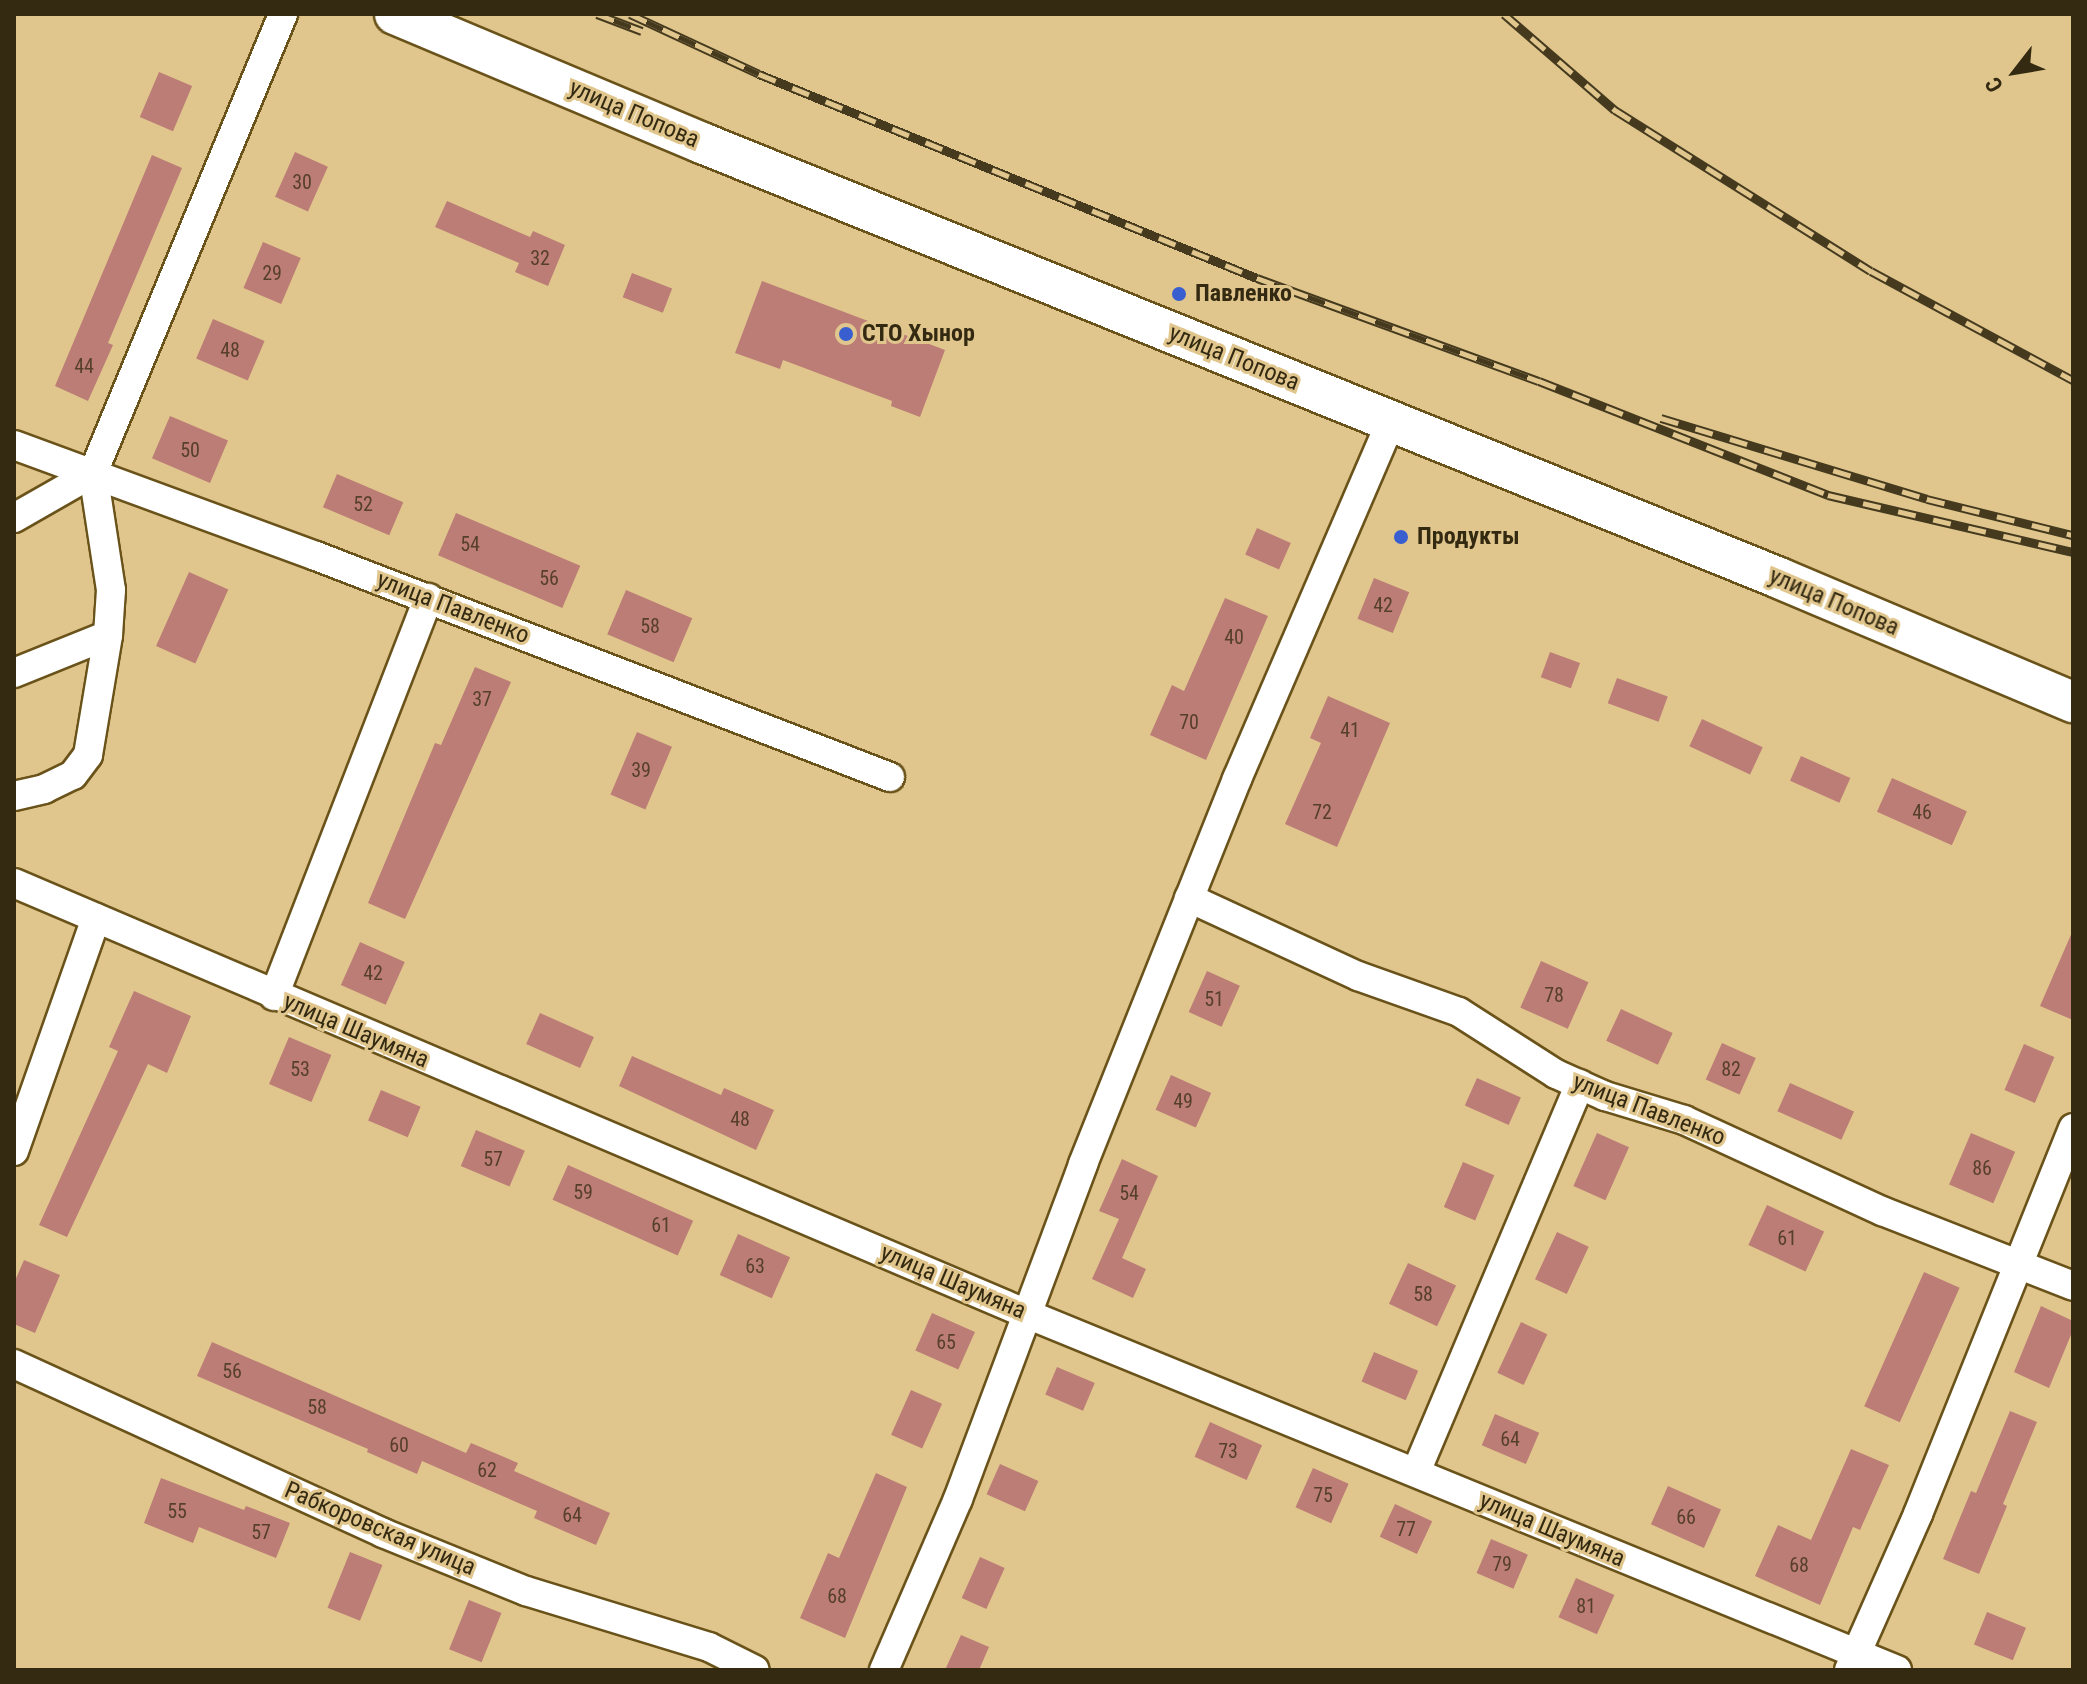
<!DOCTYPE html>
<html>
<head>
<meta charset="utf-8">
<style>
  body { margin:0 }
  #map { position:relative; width:2087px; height:1684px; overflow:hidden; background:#e0c68d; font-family:"Roboto Condensed",sans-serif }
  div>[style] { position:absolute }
  .building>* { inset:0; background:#bc7d76; transform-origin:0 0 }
  .roads { filter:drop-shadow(2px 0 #6a531a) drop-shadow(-2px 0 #6a531a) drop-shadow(0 2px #6a531a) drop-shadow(0 -2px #6a531a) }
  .street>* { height:28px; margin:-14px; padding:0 14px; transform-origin:14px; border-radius:14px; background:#fff }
  .secondary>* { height:40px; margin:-20px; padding:0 20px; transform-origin:20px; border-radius:20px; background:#fff }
  .rail>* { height:9px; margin-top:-4.5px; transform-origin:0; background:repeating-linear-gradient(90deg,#e0c68d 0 18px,#453a1e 0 36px); box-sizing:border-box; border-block:2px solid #453a1e }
  .dots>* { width:22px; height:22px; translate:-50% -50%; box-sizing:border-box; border:4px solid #e0c68d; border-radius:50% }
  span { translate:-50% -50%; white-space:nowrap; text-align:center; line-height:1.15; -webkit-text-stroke:6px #e0c68d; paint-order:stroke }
  .number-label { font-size:20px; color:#563f2b }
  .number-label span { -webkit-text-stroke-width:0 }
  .street-label { font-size:24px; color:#342a12 }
  .poi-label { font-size:24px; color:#342a12; font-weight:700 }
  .left { translate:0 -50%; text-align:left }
  .frame { position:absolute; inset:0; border:16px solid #342a12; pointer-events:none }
  .north { position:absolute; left:1975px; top:32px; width:80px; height:80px; -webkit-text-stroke:6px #e0c68d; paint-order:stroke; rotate:239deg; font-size:22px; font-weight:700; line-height:32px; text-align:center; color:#342a12 }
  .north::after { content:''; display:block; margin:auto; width:28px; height:36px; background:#342a12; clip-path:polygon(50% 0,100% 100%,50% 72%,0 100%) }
</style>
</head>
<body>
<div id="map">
  <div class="building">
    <div style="left:159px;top:72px;width:36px;height:49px;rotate:23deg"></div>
    <div style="left:295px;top:152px;width:36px;height:49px;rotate:24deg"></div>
    <div style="clip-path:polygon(152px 155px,182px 168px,108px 343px,113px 345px,88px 401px,55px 386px)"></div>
    <div style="clip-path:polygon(447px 201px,530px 237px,533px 231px,565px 245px,548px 286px,515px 272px,519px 263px,435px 227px)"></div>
    <div style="left:263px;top:242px;width:41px;height:50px;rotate:23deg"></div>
    <div style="left:632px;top:273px;width:43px;height:26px;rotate:21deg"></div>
    <div style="clip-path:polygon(762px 281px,945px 350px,920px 417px,891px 406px,892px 401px,783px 360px,780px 369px,735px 353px)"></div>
    <div style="left:213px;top:319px;width:56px;height:43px;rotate:23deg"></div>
    <div style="left:170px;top:416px;width:63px;height:46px;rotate:23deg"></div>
    <div style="left:337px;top:474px;width:72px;height:36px;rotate:23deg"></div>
    <div style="left:456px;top:513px;width:135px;height:46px;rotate:23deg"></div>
    <div style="left:1257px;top:528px;width:37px;height:29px;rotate:24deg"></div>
    <div style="left:189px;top:572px;width:43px;height:81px;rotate:24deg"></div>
    <div style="left:1374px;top:578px;width:38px;height:44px;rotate:22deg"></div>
    <div style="left:626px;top:590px;width:72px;height:48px;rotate:23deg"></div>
    <div style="clip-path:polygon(1225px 598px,1268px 616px,1206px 760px,1150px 735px,1172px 685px,1184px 691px)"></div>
    <div style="left:1550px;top:652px;width:32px;height:27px;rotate:20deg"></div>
    <div style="clip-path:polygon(475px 667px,511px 682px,405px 919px,368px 903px,435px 743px,441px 745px)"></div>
    <div style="left:1617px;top:678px;width:54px;height:27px;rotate:20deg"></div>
    <div style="clip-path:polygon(1328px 696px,1390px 723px,1337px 847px,1285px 824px,1321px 743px,1310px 738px)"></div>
    <div style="left:1702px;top:719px;width:67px;height:30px;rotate:25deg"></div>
    <div style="left:637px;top:732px;width:38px;height:68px;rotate:23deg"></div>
    <div style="left:1801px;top:756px;width:54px;height:27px;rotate:24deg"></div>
    <div style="left:1892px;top:778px;width:82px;height:37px;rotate:24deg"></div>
    <div style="clip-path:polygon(2073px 930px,2073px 1020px,2040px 1006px)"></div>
    <div style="left:360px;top:942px;width:49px;height:47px;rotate:24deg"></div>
    <div style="left:1541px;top:961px;width:52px;height:51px;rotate:24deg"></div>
    <div style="left:1207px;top:971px;width:36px;height:45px;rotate:24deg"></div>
    <div style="clip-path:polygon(134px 991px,191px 1016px,167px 1073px,148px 1064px,67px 1237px,39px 1225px,118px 1051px,109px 1047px)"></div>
    <div style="left:1621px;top:1009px;width:57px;height:35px;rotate:25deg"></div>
    <div style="left:540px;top:1013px;width:59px;height:34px;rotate:24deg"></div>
    <div style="left:289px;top:1037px;width:46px;height:51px;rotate:23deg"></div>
    <div style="left:1722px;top:1043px;width:37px;height:40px;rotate:24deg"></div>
    <div style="left:2024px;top:1044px;width:33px;height:50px;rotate:23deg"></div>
    <div style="clip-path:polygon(632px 1056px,721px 1095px,724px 1088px,774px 1110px,756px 1150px,619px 1086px)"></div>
    <div style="left:1171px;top:1075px;width:44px;height:38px;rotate:24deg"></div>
    <div style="left:1477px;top:1078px;width:48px;height:30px;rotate:24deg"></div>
    <div style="left:1790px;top:1083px;width:70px;height:31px;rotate:24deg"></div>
    <div style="left:381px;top:1090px;width:43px;height:33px;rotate:23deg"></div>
    <div style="left:476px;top:1130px;width:53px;height:39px;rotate:23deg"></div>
    <div style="left:1597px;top:1133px;width:35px;height:58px;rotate:24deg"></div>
    <div style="left:1971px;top:1133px;width:48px;height:56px;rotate:23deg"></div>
    <div style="clip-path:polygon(1122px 1159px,1158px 1176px,1122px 1258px,1146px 1269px,1133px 1298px,1092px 1279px,1119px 1219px,1099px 1211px)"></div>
    <div style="left:1463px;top:1162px;width:34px;height:49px;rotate:23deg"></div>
    <div style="left:568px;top:1165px;width:137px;height:38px;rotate:24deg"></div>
    <div style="left:1767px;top:1205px;width:63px;height:44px;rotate:25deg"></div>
    <div style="left:1557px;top:1232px;width:35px;height:52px;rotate:25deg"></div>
    <div style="left:738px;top:1234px;width:57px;height:45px;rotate:24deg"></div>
    <div style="clip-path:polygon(24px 1260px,60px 1275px,35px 1333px,14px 1324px,14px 1283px)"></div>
    <div style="left:1408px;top:1263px;width:53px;height:45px;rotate:25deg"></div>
    <div style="left:1924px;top:1272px;width:39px;height:147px;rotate:24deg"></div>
    <div style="clip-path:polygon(2041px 1306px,2073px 1321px,2073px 1330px,2049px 1388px,2014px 1372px)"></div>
    <div style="left:932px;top:1313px;width:47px;height:41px;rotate:24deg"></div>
    <div style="left:1521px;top:1322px;width:29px;height:56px;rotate:25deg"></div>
    <div style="clip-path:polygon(212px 1342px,466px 1453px,471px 1443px,518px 1463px,514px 1471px,610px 1513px,596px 1545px,534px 1518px,537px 1511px,422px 1461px,417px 1474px,367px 1452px,368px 1449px,197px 1376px)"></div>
    <div style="left:1374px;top:1352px;width:48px;height:32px;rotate:23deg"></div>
    <div style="left:1057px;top:1367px;width:41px;height:30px;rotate:23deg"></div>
    <div style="left:911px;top:1390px;width:34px;height:49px;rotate:24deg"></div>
    <div style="clip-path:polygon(2010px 1411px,2037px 1422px,2003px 1504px,2007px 1506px,1979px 1574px,1943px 1559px,1971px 1491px,1976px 1493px)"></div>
    <div style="left:1495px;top:1414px;width:48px;height:34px;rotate:23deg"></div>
    <div style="left:1210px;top:1422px;width:57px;height:38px;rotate:24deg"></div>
    <div style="clip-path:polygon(1851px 1449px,1889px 1465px,1860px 1530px,1853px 1527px,1820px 1605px,1755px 1576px,1778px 1525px,1811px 1540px)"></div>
    <div style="left:1000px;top:1464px;width:42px;height:33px;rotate:24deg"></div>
    <div style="left:1313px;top:1468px;width:39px;height:43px;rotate:24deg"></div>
    <div style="clip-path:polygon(876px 1473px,907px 1487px,845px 1638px,800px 1618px,828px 1553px,839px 1558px)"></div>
    <div style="clip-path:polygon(161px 1478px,244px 1510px,246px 1506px,290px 1523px,276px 1558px,199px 1527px,193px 1543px,144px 1523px)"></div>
    <div style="left:1668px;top:1486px;width:58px;height:42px;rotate:24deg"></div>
    <div style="left:1395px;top:1504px;width:41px;height:36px;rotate:25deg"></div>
    <div style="left:1491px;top:1539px;width:40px;height:37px;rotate:23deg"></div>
    <div style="left:350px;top:1552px;width:35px;height:60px;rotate:22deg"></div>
    <div style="left:980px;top:1557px;width:27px;height:45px;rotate:24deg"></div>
    <div style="left:1576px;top:1578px;width:42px;height:43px;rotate:24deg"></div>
    <div style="left:469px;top:1600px;width:35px;height:53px;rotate:22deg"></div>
    <div style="left:1987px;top:1612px;width:42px;height:35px;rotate:22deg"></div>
    <div style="clip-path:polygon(961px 1635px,989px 1647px,979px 1670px,945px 1670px)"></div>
  </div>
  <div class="roads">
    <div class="street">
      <div style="left:14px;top:445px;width:322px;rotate:20.2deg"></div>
      <div style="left:316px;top:556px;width:615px;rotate:21.06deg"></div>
      <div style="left:14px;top:518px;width:91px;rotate:-29.7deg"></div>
      <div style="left:14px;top:673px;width:101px;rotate:-22deg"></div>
      <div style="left:14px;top:796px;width:31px;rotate:-13deg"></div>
      <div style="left:44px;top:789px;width:32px;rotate:-26deg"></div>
      <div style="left:73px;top:775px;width:25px;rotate:-53deg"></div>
      <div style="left:88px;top:755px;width:122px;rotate:-80.5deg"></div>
      <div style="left:108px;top:635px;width:45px;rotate:-86.2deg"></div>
      <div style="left:111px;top:590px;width:118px;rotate:-98.7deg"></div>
      <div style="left:93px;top:473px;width:497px;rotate:-67.5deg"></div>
      <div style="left:14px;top:883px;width:1101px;rotate:23.05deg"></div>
      <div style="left:1027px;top:1314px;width:940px;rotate:22.25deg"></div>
      <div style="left:1189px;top:898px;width:186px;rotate:24.8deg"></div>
      <div style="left:1358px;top:976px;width:107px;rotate:19.6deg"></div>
      <div style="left:1459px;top:1012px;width:115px;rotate:32.6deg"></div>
      <div style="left:1556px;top:1074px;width:54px;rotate:24.2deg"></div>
      <div style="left:1605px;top:1096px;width:83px;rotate:16.9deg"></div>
      <div style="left:1684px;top:1120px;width:218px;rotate:24.7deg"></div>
      <div style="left:1882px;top:1211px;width:205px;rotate:21.4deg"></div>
      <div style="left:274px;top:996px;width:427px;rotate:-68.8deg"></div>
      <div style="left:14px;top:1151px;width:247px;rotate:-70.6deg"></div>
      <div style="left:14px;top:1364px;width:406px;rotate:24.6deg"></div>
      <div style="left:383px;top:1533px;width:154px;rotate:22.1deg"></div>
      <div style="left:526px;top:1591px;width:191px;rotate:17deg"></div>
      <div style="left:709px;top:1647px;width:51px;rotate:26.6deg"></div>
      <div style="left:1416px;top:1472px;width:421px;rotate:-67.1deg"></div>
      <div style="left:884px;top:1670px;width:186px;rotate:-66.6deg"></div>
      <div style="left:958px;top:1499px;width:358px;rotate:-69.5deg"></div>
      <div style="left:1083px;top:1164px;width:415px;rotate:-68.2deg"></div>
      <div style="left:1237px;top:779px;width:389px;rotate:-66.7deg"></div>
      <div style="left:1849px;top:1670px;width:171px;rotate:-66.1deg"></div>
      <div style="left:1918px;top:1514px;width:416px;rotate:-68.1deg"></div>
    </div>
    <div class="secondary">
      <div style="left:395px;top:14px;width:333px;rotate:22.8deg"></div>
      <div style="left:702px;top:143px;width:1162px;rotate:21.99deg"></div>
      <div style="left:1779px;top:578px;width:319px;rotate:22.9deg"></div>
    </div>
  </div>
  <div class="rail">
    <div style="left:597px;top:14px;width:48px;rotate:20.7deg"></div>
    <div style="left:630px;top:14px;width:142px;rotate:24.9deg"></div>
    <div style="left:759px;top:74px;width:538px;rotate:22.28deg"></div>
    <div style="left:1257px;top:278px;width:300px;rotate:20.1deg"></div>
    <div style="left:1539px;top:381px;width:311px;rotate:21.5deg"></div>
    <div style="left:1828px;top:495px;width:252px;rotate:13.1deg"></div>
    <div style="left:1504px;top:14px;width:147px;rotate:40.9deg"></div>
    <div style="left:1615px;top:110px;width:302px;rotate:32.2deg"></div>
    <div style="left:1871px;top:271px;width:230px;rotate:28.4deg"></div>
    <div style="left:1661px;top:418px;width:278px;rotate:16.9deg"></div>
    <div style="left:1927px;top:499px;width:150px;rotate:13.9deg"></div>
  </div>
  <div class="dots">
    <div style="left:1179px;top:294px;background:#385ecf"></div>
    <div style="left:846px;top:334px;background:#385ecf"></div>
    <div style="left:1401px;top:537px;background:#385ecf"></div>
  </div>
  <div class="number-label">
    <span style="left:302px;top:182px">30</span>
    <span style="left:540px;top:258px">32</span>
    <span style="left:272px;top:273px">29</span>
    <span style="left:230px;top:350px">48</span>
    <span style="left:84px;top:366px">44</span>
    <span style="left:190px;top:450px">50</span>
    <span style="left:363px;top:504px">52</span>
    <span style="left:470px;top:544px">54</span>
    <span style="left:549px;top:578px">56</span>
    <span style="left:1383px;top:605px">42</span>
    <span style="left:650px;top:626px">58</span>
    <span style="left:1234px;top:637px">40</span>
    <span style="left:482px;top:699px">37</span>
    <span style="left:1189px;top:722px">70</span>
    <span style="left:1350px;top:730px">41</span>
    <span style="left:641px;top:770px">39</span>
    <span style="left:1322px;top:812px">72</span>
    <span style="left:1922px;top:812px">46</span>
    <span style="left:373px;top:973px">42</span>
    <span style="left:1554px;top:995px">78</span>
    <span style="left:1214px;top:999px">51</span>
    <span style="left:300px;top:1069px">53</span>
    <span style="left:1731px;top:1069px">82</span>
    <span style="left:1183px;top:1101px">49</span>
    <span style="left:740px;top:1119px">48</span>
    <span style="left:493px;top:1159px">57</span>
    <span style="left:1982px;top:1168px">86</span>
    <span style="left:583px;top:1192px">59</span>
    <span style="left:1129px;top:1193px">54</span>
    <span style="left:661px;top:1225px">61</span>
    <span style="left:1787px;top:1238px">61</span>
    <span style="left:755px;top:1266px">63</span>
    <span style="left:1423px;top:1294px">58</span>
    <span style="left:946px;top:1342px">65</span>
    <span style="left:232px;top:1371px">56</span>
    <span style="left:317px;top:1407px">58</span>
    <span style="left:1510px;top:1439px">64</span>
    <span style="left:399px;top:1445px">60</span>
    <span style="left:1228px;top:1451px">73</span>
    <span style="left:487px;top:1470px">62</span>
    <span style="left:1323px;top:1495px">75</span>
    <span style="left:177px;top:1511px">55</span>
    <span style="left:572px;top:1515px">64</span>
    <span style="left:1686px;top:1517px">66</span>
    <span style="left:1406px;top:1529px">77</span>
    <span style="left:261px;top:1532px">57</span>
    <span style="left:1502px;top:1564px">79</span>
    <span style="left:1799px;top:1565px">68</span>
    <span style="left:837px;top:1596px">68</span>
    <span style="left:1586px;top:1606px">81</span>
  </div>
  <div class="street-label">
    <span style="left:634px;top:114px;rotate:23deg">улица Попова</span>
    <span style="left:1234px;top:358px;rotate:22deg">улица Попова</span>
    <span style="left:1834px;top:602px;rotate:23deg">улица Попова</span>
    <span style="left:453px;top:608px;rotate:21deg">улица Павленко</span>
    <span style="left:356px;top:1031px;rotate:23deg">улица Шаумяна</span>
    <span style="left:1649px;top:1110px;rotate:21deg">улица Павленко</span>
    <span style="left:953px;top:1282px;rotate:23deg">улица Шаумяна</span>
    <span style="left:380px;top:1529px;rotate:23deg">Рабкоровская улица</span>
    <span style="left:1552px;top:1530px;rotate:23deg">улица Шаумяна</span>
  </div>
  <div class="poi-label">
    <span class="left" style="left:1195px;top:294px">Павленко</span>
    <span class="left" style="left:862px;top:334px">СТО Хынор</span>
    <span class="left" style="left:1417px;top:537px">Продукты</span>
  </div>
  <div class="frame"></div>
  <div class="north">С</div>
</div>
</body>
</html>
